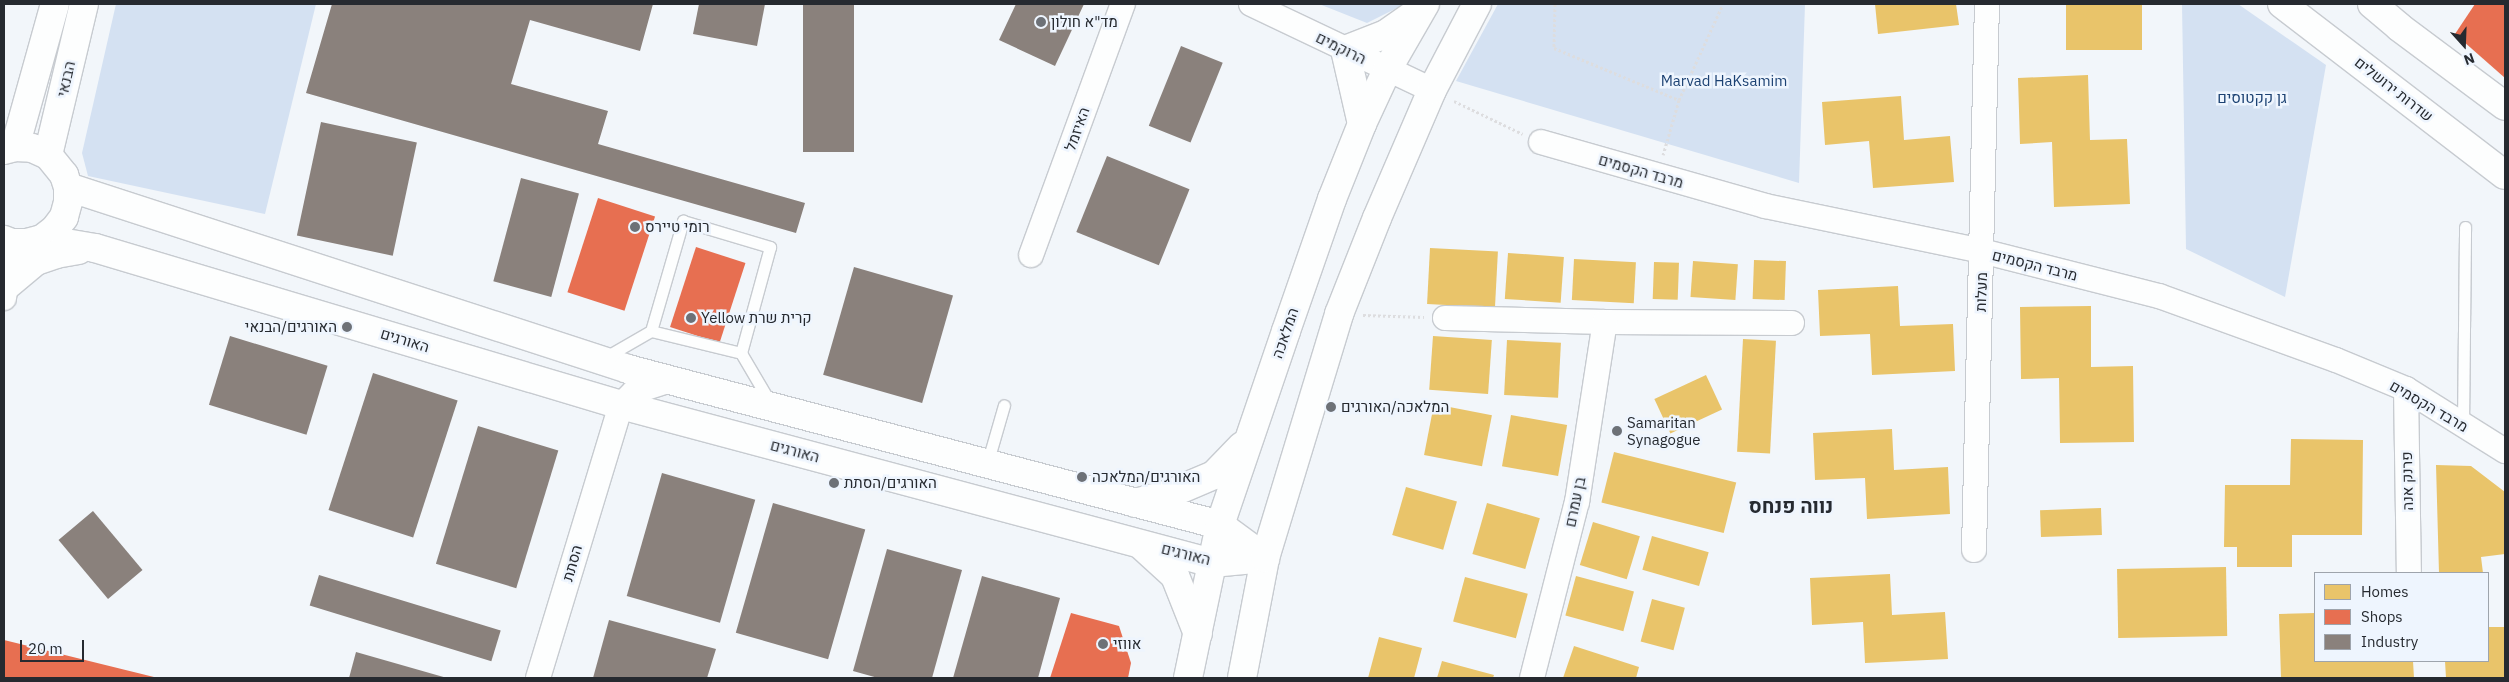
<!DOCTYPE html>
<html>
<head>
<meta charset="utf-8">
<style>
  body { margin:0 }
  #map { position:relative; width:2509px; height:682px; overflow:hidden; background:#f2f6fa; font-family:"IBM Plex Sans",Heebo,sans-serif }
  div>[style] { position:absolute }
  .green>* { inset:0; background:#d4e1f2 }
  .homes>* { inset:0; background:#e9c46a; transform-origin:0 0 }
  .shops>* { inset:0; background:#e76f51; transform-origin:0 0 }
  .industry>* { inset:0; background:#8a817c; transform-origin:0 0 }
  .path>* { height:3px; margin-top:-1.5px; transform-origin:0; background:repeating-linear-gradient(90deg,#dddddf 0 2.5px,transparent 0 5px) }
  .roads { filter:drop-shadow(1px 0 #c7cbd0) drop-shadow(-1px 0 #c7cbd0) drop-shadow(0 1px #c7cbd0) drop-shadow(0 -1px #c7cbd0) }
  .lane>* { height:11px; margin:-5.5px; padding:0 5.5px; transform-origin:5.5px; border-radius:5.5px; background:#fdfefe }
  .street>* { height:24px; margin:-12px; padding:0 12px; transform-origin:12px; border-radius:12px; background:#fdfefe }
  .secondary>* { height:28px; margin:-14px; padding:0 14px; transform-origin:14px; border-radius:14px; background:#fdfefe }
  .dots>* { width:14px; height:14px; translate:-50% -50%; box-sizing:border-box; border:2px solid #eef5fe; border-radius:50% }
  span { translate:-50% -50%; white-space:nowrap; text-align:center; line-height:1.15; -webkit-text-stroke:5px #eef5fe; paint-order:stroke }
  .poi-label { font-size:15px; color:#262a30 }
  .left { translate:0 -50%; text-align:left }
  .right { translate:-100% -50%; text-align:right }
  .street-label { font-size:15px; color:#262a30 }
  .park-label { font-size:15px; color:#1c4273 }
  .district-label { font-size:20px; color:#262a30; font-weight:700 }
  .frame { position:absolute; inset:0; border:5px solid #262a30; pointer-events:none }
  .legend { position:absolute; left:2314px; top:572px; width:175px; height:90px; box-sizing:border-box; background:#eef5fe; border:1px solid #9ea4ac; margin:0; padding:6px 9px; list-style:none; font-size:15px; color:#262a30 }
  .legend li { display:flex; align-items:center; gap:10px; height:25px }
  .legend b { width:25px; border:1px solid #9ea4ac }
  .north { position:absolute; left:2439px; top:20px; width:50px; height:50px; -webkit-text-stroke:4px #eef5fe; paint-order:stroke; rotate:160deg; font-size:14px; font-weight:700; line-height:20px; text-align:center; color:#262a30 }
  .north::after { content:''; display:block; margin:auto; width:18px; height:22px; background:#262a30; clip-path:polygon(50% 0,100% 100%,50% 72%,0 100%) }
  .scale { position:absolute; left:20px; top:640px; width:64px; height:22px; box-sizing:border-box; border:2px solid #262a30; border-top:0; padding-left:6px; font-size:15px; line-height:18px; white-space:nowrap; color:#262a30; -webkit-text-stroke:4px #eef5fe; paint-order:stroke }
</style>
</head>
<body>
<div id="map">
  <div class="green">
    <div style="clip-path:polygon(116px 4px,316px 4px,265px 214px,88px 176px,82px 153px)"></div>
    <div style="clip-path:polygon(1319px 4px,1405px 4px,1367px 23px)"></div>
    <div style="clip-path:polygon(1498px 4px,1805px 4px,1799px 183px,1456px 81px)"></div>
    <div style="clip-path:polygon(2182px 4px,2238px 4px,2326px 65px,2285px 297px,2186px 249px)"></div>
  </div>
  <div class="homes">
    <div style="clip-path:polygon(1875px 4px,1956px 4px,1959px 25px,1878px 34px)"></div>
    <div style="left:2066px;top:4px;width:76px;height:46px"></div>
    <div style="clip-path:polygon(2088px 75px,2090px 140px,2127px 139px,2130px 204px,2054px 207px,2052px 142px,2020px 144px,2018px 78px)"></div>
    <div style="clip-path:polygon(1901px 96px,1904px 140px,1950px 136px,1954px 182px,1873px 188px,1869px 141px,1825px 145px,1822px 102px)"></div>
    <div style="left:1430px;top:248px;width:68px;height:56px;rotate:3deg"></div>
    <div style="left:1508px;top:253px;width:56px;height:46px;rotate:4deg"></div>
    <div style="left:1574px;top:259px;width:62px;height:41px;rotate:3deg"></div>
    <div style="left:1754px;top:260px;width:32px;height:39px;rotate:2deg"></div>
    <div style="left:1693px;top:261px;width:45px;height:36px;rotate:4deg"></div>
    <div style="left:1654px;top:262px;width:25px;height:37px;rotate:2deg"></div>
    <div style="clip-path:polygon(1898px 286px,1900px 326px,1953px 324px,1955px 371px,1872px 375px,1870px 334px,1820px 336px,1818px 290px)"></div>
    <div style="clip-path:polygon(2091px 306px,2091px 367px,2133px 366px,2134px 442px,2060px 443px,2059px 378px,2021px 379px,2020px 307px)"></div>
    <div style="left:1433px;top:336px;width:59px;height:54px;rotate:4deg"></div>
    <div style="left:1743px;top:339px;width:33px;height:113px;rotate:3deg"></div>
    <div style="left:1507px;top:340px;width:54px;height:55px;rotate:3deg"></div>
    <div style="left:1706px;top:375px;width:38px;height:57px;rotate:65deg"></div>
    <div style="left:1434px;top:404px;width:59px;height:52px;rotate:11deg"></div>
    <div style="left:1511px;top:415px;width:57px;height:52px;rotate:10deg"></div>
    <div style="clip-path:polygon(1892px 429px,1894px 470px,1948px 467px,1950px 514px,1867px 519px,1865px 478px,1815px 480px,1813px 433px)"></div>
    <div style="clip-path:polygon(2291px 439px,2363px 440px,2362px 535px,2292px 535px,2292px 567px,2237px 567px,2237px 547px,2224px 547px,2225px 485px,2290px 485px)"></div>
    <div style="left:1614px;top:452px;width:126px;height:52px;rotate:14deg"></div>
    <div style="clip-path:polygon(2436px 465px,2471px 466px,2505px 492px,2505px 554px,2481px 557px,2483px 573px,2439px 573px)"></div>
    <div style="left:1406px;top:487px;width:53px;height:50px;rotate:16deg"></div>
    <div style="left:1487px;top:503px;width:55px;height:53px;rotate:16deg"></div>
    <div style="left:2101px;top:508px;width:27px;height:61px;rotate:88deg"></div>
    <div style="left:1593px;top:522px;width:49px;height:45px;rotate:17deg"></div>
    <div style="left:1652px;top:536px;width:59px;height:35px;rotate:16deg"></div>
    <div style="left:2226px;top:567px;width:69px;height:109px;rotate:89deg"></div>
    <div style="clip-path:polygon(1890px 574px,1892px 615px,1945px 612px,1948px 659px,1865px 663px,1863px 622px,1812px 625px,1810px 578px)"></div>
    <div style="left:1576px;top:576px;width:60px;height:41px;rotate:15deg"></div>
    <div style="left:1465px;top:577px;width:65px;height:46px;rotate:15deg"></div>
    <div style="left:1652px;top:599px;width:34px;height:44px;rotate:15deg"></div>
    <div style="clip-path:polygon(2315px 613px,2315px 661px,2413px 661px,2414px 678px,2281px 678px,2279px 614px)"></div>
    <div style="clip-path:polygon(2488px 627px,2505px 627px,2505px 678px,2446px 678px,2445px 661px,2488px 661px)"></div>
    <div style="clip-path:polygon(1379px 637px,1422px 648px,1414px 678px,1368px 678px)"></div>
    <div style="clip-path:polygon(1574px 646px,1639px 667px,1636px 678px,1563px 678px)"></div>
    <div style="clip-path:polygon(1442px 661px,1494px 675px,1493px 678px,1437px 678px)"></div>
  </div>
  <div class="shops">
    <div style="clip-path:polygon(2475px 4px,2505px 4px,2505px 78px,2455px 34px)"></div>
    <div style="left:598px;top:198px;width:60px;height:99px;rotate:18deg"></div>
    <div style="left:696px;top:247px;width:52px;height:84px;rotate:18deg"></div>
    <div style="clip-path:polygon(1071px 613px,1119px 626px,1131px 663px,1128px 678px,1050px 678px)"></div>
    <div style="clip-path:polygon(4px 640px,158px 678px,4px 678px)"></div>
  </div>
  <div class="industry">
    <div style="clip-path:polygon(332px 4px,653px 4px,640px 51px,530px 20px,511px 84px,608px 111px,598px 144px,805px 203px,796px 233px,306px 93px)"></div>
    <div style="clip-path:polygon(699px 4px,765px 4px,757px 46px,693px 34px)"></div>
    <div style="left:803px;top:4px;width:51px;height:148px"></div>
    <div style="clip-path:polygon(1016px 4px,1084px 4px,1055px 66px,999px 40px)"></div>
    <div style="left:1181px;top:46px;width:45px;height:86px;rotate:22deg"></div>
    <div style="left:321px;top:122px;width:98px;height:116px;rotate:12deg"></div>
    <div style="left:1107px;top:156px;width:89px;height:82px;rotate:22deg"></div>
    <div style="left:521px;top:178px;width:60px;height:107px;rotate:15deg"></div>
    <div style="left:854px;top:267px;width:103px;height:112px;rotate:16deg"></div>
    <div style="left:230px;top:336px;width:102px;height:72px;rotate:17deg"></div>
    <div style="left:373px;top:373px;width:89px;height:144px;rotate:18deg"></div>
    <div style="left:478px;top:426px;width:84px;height:144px;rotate:17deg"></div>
    <div style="left:662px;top:473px;width:97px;height:128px;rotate:16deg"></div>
    <div style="left:773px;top:503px;width:96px;height:135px;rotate:16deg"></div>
    <div style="left:93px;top:511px;width:77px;height:45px;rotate:50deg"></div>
    <div style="clip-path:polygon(887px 549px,962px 570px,932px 678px,878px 678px,853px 671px)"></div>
    <div style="left:319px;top:575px;width:190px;height:32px;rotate:17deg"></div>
    <div style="clip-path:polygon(982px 576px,1060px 598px,1038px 678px,953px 678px)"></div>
    <div style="clip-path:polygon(609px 620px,716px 649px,707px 678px,593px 678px)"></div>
    <div style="clip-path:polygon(356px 652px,447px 678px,349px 678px)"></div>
  </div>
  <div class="path">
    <div style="left:1555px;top:4px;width:44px;rotate:91.3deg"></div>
    <div style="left:1554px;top:48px;width:135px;rotate:22.6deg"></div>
    <div style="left:1679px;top:100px;width:57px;rotate:106.2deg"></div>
    <div style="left:1679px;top:100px;width:106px;rotate:-65.4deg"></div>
    <div style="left:1454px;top:101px;width:76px;rotate:25.6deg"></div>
    <div style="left:1363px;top:315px;width:61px;rotate:1.9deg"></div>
  </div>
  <div class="roads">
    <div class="lane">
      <div style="left:651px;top:331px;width:115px;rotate:-73.8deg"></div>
      <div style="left:683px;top:221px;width:91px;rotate:16.6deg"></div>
      <div style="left:770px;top:247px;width:110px;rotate:105.3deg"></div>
      <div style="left:604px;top:358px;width:54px;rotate:-29.9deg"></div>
      <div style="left:651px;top:331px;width:93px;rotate:13.7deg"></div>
      <div style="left:741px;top:353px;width:59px;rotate:59.5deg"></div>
      <div style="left:2463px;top:425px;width:198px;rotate:-89.4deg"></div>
      <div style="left:987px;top:464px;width:61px;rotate:-73.9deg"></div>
    </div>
    <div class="street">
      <div style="left:1251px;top:4px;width:200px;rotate:25.4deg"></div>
      <div style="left:1541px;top:142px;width:233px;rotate:15.9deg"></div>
      <div style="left:1765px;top:206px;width:222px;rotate:11.7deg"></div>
      <div style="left:1982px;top:251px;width:183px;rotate:14.3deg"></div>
      <div style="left:2159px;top:296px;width:188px;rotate:19.9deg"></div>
      <div style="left:2336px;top:360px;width:76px;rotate:22.5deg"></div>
      <div style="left:2406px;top:389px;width:117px;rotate:32.1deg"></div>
      <div style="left:1031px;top:255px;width:267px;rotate:-69.9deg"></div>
      <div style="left:4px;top:298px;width:56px;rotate:-81.7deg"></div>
      <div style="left:1445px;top:318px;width:160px;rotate:1.4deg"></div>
      <div style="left:1605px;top:322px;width:187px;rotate:0.3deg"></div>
      <div style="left:2406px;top:389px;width:184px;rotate:89.1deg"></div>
      <div style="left:1974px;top:550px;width:546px;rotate:-88.64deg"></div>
      <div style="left:538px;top:678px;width:285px;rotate:-73.1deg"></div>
      <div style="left:621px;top:405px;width:18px;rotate:-45deg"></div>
      <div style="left:634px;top:392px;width:40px;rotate:-18deg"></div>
      <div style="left:1532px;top:678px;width:182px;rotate:-75.7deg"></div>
      <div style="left:1577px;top:502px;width:182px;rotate:-81.2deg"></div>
    </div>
    <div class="secondary">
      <div style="left:2282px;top:4px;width:281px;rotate:37.5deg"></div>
      <div style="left:2372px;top:4px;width:35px;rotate:40deg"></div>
      <div style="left:2399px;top:27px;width:132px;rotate:36.7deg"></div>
      <div style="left:1362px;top:124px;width:76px;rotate:-102.9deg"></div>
      <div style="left:1345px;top:50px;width:44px;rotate:-21.3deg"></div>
      <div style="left:1386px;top:34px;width:37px;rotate:-35deg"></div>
      <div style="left:15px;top:147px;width:148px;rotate:-74.4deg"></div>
      <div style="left:4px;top:150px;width:11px;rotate:-15deg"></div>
      <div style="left:15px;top:147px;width:17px;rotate:3deg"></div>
      <div style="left:32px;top:148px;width:17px;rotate:24deg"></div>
      <div style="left:48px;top:155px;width:26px;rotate:51deg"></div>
      <div style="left:64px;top:175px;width:13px;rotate:72deg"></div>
      <div style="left:68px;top:187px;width:15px;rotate:90deg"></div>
      <div style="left:68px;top:202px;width:16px;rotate:105deg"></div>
      <div style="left:64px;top:217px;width:15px;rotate:127deg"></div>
      <div style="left:55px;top:229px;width:16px;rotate:142deg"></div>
      <div style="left:42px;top:239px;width:16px;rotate:165deg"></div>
      <div style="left:27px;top:243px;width:15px;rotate:180deg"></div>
      <div style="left:12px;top:243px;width:9px;rotate:-159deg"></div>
      <div style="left:48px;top:155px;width:155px;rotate:-76.6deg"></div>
      <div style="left:68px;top:187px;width:589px;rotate:18deg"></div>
      <div style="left:628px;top:369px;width:612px;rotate:14.76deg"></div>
      <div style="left:1220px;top:525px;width:56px;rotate:36.3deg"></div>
      <div style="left:42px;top:239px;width:54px;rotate:9.6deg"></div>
      <div style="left:95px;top:248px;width:549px;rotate:16.62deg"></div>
      <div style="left:621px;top:405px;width:612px;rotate:14.97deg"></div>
      <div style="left:1212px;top:563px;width:53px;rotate:-5.4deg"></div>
      <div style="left:6px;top:286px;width:39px;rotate:-40deg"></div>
      <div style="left:36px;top:261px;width:21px;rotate:-19deg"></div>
      <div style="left:56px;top:254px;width:23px;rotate:-10deg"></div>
      <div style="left:1135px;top:503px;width:35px;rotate:-15deg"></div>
      <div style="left:1169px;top:494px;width:49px;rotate:-22.9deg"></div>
      <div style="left:1214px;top:475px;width:40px;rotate:-46deg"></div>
      <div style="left:1141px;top:545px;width:46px;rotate:42.4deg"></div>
      <div style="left:1175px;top:576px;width:62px;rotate:68.4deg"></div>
      <div style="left:1188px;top:678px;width:156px;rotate:-78.2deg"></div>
      <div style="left:1220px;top:525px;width:205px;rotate:-71.2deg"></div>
      <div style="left:1286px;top:331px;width:140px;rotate:-70.8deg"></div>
      <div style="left:1332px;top:199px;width:81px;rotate:-68.2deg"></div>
      <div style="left:1362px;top:124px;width:60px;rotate:-65.2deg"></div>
      <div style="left:1387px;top:70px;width:76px;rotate:-60.1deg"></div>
      <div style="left:1242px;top:678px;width:122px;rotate:-79.1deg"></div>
      <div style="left:1265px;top:558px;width:255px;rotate:-73.1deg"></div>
      <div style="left:1339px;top:314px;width:103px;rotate:-68.4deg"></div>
      <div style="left:1377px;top:218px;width:139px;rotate:-66.7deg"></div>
      <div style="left:1432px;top:90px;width:97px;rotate:-62.4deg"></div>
    </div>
  </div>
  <div class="dots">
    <div style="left:1041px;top:22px;background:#6d7177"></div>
    <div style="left:635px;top:227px;background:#6d7177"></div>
    <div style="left:691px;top:318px;background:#6d7177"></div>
    <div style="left:347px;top:327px;background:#6d7177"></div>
    <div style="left:1331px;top:407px;background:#6d7177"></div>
    <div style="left:1617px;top:431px;background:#6d7177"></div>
    <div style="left:1082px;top:477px;background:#6d7177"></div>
    <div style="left:834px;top:483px;background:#6d7177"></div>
    <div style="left:1103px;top:644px;background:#6d7177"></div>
  </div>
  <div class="poi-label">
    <span class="left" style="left:1051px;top:22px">מד"א חולון</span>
    <span class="left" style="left:645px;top:227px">רומי טיירס</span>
    <span class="left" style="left:701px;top:318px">Yellow קרית שרת</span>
    <span class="right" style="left:337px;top:327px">האורגים/הבנאי</span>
    <span class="left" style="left:1341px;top:407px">המלאכה/האורגים</span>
    <span class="left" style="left:1627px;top:431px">Samaritan<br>Synagogue</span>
    <span class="left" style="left:1092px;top:477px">האורגים/המלאכה</span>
    <span class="left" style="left:844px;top:483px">האורגים/הסתת</span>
    <span class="left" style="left:1113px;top:644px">אווזי</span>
  </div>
  <div class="street-label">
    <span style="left:1341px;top:48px;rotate:26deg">הרוקמים</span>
    <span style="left:66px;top:79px;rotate:-77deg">הבנאי</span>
    <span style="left:2394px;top:89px;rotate:38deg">שדרות ירושלים</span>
    <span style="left:1077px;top:129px;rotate:-70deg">האיזמל</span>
    <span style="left:1641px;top:171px;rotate:16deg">מרבד הקסמים</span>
    <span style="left:2035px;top:265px;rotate:14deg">מרבד הקסמים</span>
    <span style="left:1981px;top:292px;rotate:-88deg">מעלות</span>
    <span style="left:1285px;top:333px;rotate:-71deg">המלאכה</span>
    <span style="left:405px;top:340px;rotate:17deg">האורגים</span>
    <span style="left:2429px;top:406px;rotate:30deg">מרבד הקסמים</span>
    <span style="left:795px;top:451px;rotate:15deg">האורגים</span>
    <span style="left:2407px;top:481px;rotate:-91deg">פרנק אנה</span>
    <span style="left:1575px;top:502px;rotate:-78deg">בן עמרם</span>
    <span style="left:1186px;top:554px;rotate:14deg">האורגים</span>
    <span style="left:572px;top:563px;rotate:-74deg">הסתת</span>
  </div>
  <div class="park-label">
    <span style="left:1724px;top:81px">Marvad HaKsamim</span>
    <span style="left:2252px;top:98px">גן קקטוסים</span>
  </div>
  <div class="district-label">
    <span style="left:1791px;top:505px">נווה פנחס</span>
  </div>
  <div class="frame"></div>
  <ul class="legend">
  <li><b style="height:14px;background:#e9c46a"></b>Homes</li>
  <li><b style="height:14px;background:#e76f51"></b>Shops</li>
  <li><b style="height:14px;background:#8a817c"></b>Industry</li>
  </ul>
  <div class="north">N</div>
  <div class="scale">20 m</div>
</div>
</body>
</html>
